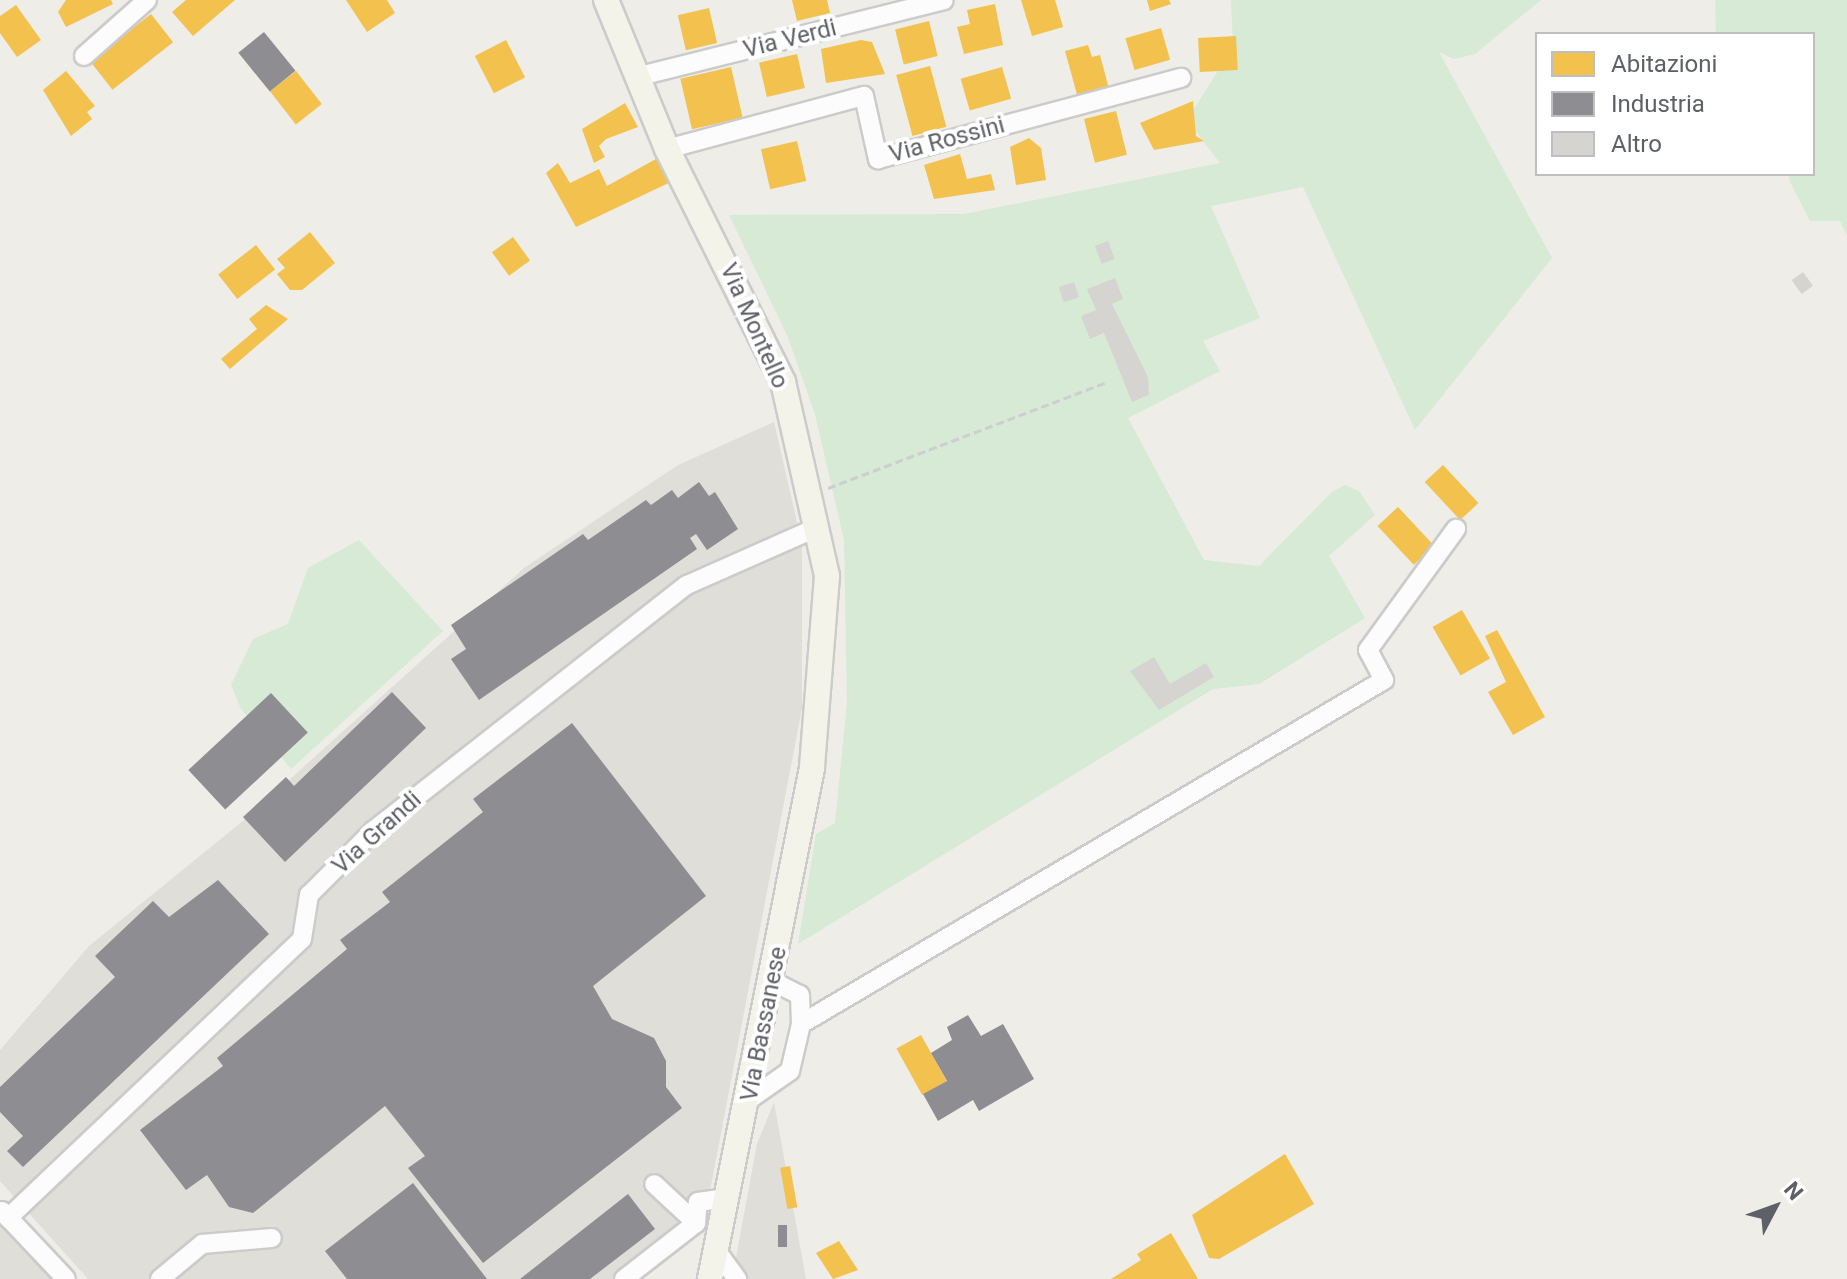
<!DOCTYPE html>
<html>
<head>
<meta charset="utf-8">
<style>
  body { margin:0 }
  #map { position:relative; width:1847px; height:1279px; overflow:hidden; background:#eeede8; font-family:Roboto,sans-serif }
  div>[style] { position:absolute }
  .industrial>* { inset:0; background:#dfded9 }
  .green>* { inset:0; background:#d6ead6 }
  .homes>* { inset:0; background:#f2c14e; transform-origin:0 0 }
  .industry>* { inset:0; background:#8d8d92; transform-origin:0 0 }
  .building>* { inset:0; background:#d5d4d1; transform-origin:0 0 }
  .path>* { height:3px; margin-top:-1.5px; transform-origin:0; background:repeating-linear-gradient(90deg,#cccfce 0 8px,transparent 0 12px) }
  .roads { filter:drop-shadow(2px 0 #cbcbca) drop-shadow(-2px 0 #cbcbca) drop-shadow(0 2px #cbcbca) drop-shadow(0 -2px #cbcbca) }
  .minor>* { height:18px; margin:-9px; padding:0 9px; transform-origin:9px; border-radius:9px; background:#fcfcfc }
  .major>* { height:24px; margin:-12px; padding:0 12px; transform-origin:12px; border-radius:12px; background:#f3f3e9 }
  span { translate:-50% -50%; white-space:nowrap; text-align:center; line-height:1.15; -webkit-text-stroke:8px #fff; paint-order:stroke }
  .street-label { font-size:24px; color:#5e6067 }
  .legend { position:absolute; left:1535px; top:32px; width:280px; height:144px; box-sizing:border-box; background:#fff; border:2px solid #bfbfc2; margin:0; padding:10px 14px; list-style:none; font-size:24px; color:#5e6067 }
  .legend li { display:flex; align-items:center; gap:16px; height:40px }
  .legend b { width:40px; border:2px solid #bfbfc2 }
  .north { position:absolute; left:1735px; top:1167px; width:80px; height:80px; -webkit-text-stroke:6px #fff; paint-order:stroke; rotate:49deg; font-size:22px; font-weight:700; line-height:32px; text-align:center; color:#5e6067 }
  .north::after { content:''; display:block; margin:auto; width:28px; height:36px; background:#5e6067; clip-path:polygon(50% 0,100% 100%,50% 72%,0 100%) }
</style>
</head>
<body>
<div id="map">
  <div class="industrial">
    <div style="clip-path:polygon(774px 422px,802px 544px,802px 708px,702px 1233px,636px 1279px,88px 1279px,0 1181px,0 1050px,89px 946px,249px 816px,524px 568px,678px 465px)"></div>
    <div style="clip-path:polygon(774px 1102px,806px 1279px,732px 1279px,757px 1144px)"></div>
    <div style="clip-path:polygon(0 1223px,50px 1279px,0 1279px)"></div>
  </div>
  <div class="green">
    <div style="clip-path:polygon(1231px 0,1541px 0,1475px 54px,1454px 59px,1439px 52px,1552px 258px,1415px 430px,1303px 187px,1211px 206px,1260px 318px,1203px 341px,1220px 371px,1128px 418px,1204px 560px,1259px 566px,1332px 492px,1345px 485px,1359px 491px,1375px 515px,1329px 556px,1365px 618px,1259px 684px,1213px 689px,798px 944px,816px 834px,835px 823px,847px 702px,844px 540px,815px 414px,787px 335px,729px 215px,964px 214px,1220px 163px,1187px 120px,1233px 47px)"></div>
    <div style="clip-path:polygon(1715px 0,1847px 0,1847px 235px,1840px 221px,1810px 221px,1790px 182px,1788px 174px,1813px 174px,1813px 34px,1716px 34px)"></div>
    <div style="clip-path:polygon(359px 540px,443px 631px,291px 769px,241px 709px,231px 685px,253px 639px,288px 624px,308px 568px)"></div>
  </div>
  <div class="homes">
    <div style="clip-path:polygon(66px 0,111px 0,113px 4px,66px 27px,58px 12px)"></div>
    <div style="clip-path:polygon(186px 0,235px 0,193px 36px,172px 12px)"></div>
    <div style="clip-path:polygon(346px 0,387px 0,395px 13px,367px 32px)"></div>
    <div style="clip-path:polygon(792px 0,827px 0,830px 13px,797px 21px)"></div>
    <div style="clip-path:polygon(1021px 0,1055px 0,1063px 27px,1032px 36px)"></div>
    <div style="clip-path:polygon(1147px 0,1169px 0,1171px 4px,1150px 11px)"></div>
    <div style="clip-path:polygon(995px 4px,1003px 45px,964px 54px,957px 27px,970px 24px,967px 10px)"></div>
    <div style="clip-path:polygon(16px 5px,41px 40px,17px 57px,0 33px,0 16px)"></div>
    <div style="left:709px;top:8px;width:36px;height:32px;rotate:77deg"></div>
    <div style="left:151px;top:14px;width:36px;height:77px;rotate:52deg"></div>
    <div style="left:929px;top:21px;width:36px;height:35px;rotate:76deg"></div>
    <div style="left:1161px;top:28px;width:33px;height:37px;rotate:74deg"></div>
    <div style="left:1236px;top:36px;width:34px;height:38px;rotate:87deg"></div>
    <div style="left:506px;top:40px;width:42px;height:35px;rotate:63deg"></div>
    <div style="clip-path:polygon(861px 40px,872px 42px,885px 74px,826px 83px,821px 49px)"></div>
    <div style="clip-path:polygon(1088px 45px,1092px 57px,1100px 55px,1109px 89px,1078px 98px,1065px 51px)"></div>
    <div style="left:797px;top:54px;width:35px;height:39px;rotate:77deg"></div>
    <div style="left:930px;top:66px;width:63px;height:35px;rotate:75deg"></div>
    <div style="left:731px;top:67px;width:52px;height:52px;rotate:77deg"></div>
    <div style="left:1002px;top:67px;width:33px;height:43px;rotate:74deg"></div>
    <div style="clip-path:polygon(66px 71px,95px 106px,87px 112px,92px 119px,71px 136px,43px 90px)"></div>
    <div style="left:296px;top:71px;width:42px;height:33px;rotate:52deg"></div>
    <div style="clip-path:polygon(1193px 101px,1196px 136px,1204px 141px,1154px 150px,1140px 123px)"></div>
    <div style="clip-path:polygon(625px 103px,638px 127px,606px 139px,599px 146px,605px 157px,594px 163px,582px 129px)"></div>
    <div style="left:1116px;top:111px;width:45px;height:33px;rotate:76deg"></div>
    <div style="clip-path:polygon(1029px 138px,1041px 148px,1046px 180px,1016px 185px,1010px 147px)"></div>
    <div style="left:797px;top:141px;width:41px;height:37px;rotate:77deg"></div>
    <div style="clip-path:polygon(665px 154px,677px 179px,576px 227px,546px 173px,558px 163px,570px 183px,599px 169px,607px 186px)"></div>
    <div style="clip-path:polygon(960px 154px,967px 179px,991px 174px,995px 190px,934px 199px,924px 165px)"></div>
    <div style="clip-path:polygon(310px 232px,335px 263px,302px 290px,290px 290px,277px 274px,285px 268px,277px 259px)"></div>
    <div style="left:513px;top:237px;width:29px;height:26px;rotate:54deg"></div>
    <div style="left:256px;top:245px;width:31px;height:48px;rotate:52deg"></div>
    <div style="clip-path:polygon(266px 305px,288px 319px,230px 369px,221px 359px,257px 329px,249px 319px)"></div>
    <div style="left:1443px;top:465px;width:52px;height:25px;rotate:47deg"></div>
    <div style="left:1398px;top:507px;width:53px;height:28px;rotate:47deg"></div>
    <div style="left:1462px;top:610px;width:56px;height:34px;rotate:60deg"></div>
    <div style="clip-path:polygon(1497px 630px,1545px 717px,1513px 735px,1488px 692px,1506px 682px,1485px 636px)"></div>
    <div style="left:921px;top:1035px;width:53px;height:28px;rotate:61deg"></div>
    <div style="clip-path:polygon(1285px 1154px,1314px 1204px,1219px 1259px,1209px 1258px,1192px 1215px)"></div>
    <div style="left:790px;top:1166px;width:42px;height:10px;rotate:80deg"></div>
    <div style="clip-path:polygon(1171px 1233px,1198px 1279px,1111px 1279px,1141px 1260px,1137px 1254px)"></div>
    <div style="clip-path:polygon(839px 1241px,858px 1270px,833px 1279px,816px 1253px)"></div>
  </div>
  <div class="industry">
    <div style="left:264px;top:32px;width:50px;height:33px;rotate:51deg"></div>
    <div style="clip-path:polygon(699px 482px,709px 496px,715px 492px,738px 529px,707px 550px,696px 534px,690px 538px,697px 549px,479px 700px,451px 659px,466px 649px,451px 625px,583px 534px,588px 540px,646px 500px,651px 505px,672px 490px,678px 498px)"></div>
    <div style="clip-path:polygon(392px 692px,426px 728px,285px 862px,243px 817px,286px 777px,294px 786px)"></div>
    <div style="left:271px;top:693px;width:54px;height:113px;rotate:47deg"></div>
    <div style="clip-path:polygon(572px 723px,706px 896px,593px 986px,612px 1019px,654px 1038px,666px 1061px,666px 1087px,682px 1108px,483px 1263px,408px 1168px,425px 1156px,385px 1106px,253px 1213px,229px 1207px,207px 1175px,186px 1190px,140px 1130px,223px 1066px,217px 1058px,347px 949px,340px 940px,390px 902px,382px 892px,483px 812px,473px 799px)"></div>
    <div style="clip-path:polygon(218px 880px,269px 934px,23px 1167px,7px 1151px,23px 1136px,0 1112px,0 1087px,115px 977px,95px 956px,153px 901px,169px 917px)"></div>
    <div style="clip-path:polygon(968px 1015px,981px 1036px,1003px 1024px,1034px 1079px,979px 1111px,973px 1100px,938px 1121px,923px 1094px,947px 1081px,931px 1053px,952px 1040px,947px 1027px)"></div>
    <div style="clip-path:polygon(413px 1183px,487px 1279px,347px 1279px,325px 1251px)"></div>
    <div style="clip-path:polygon(628px 1194px,655px 1229px,590px 1279px,520px 1279px)"></div>
    <div style="left:778px;top:1225px;width:9px;height:22px"></div>
  </div>
  <div class="building">
    <div style="left:1108px;top:241px;width:19px;height:14px;rotate:69deg"></div>
    <div style="left:1803px;top:272px;width:17px;height:14px;rotate:54deg"></div>
    <div style="clip-path:polygon(1115px 278px,1123px 299px,1112px 304px,1148px 377px,1149px 395px,1132px 402px,1104px 333px,1090px 339px,1081px 316px,1096px 310px,1087px 289px)"></div>
    <div style="left:1074px;top:282px;width:16px;height:16px;rotate:72deg"></div>
    <div style="clip-path:polygon(1154px 657px,1170px 684px,1206px 663px,1214px 677px,1159px 710px,1130px 671px)"></div>
  </div>
  <div class="path">
    <div style="left:828px;top:488px;width:296px;rotate:-20.8deg"></div>
  </div>
  <div class="roads">
    <div class="minor">
      <div style="left:84px;top:56px;width:84px;rotate:-41.6deg"></div>
      <div style="left:636px;top:77px;width:317px;rotate:-14deg"></div>
      <div style="left:667px;top:149px;width:204px;rotate:-15.1deg"></div>
      <div style="left:864px;top:96px;width:65px;rotate:77.5deg"></div>
      <div style="left:878px;top:159px;width:314px;rotate:-15deg"></div>
      <div style="left:772px;top:981px;width:31px;rotate:27deg"></div>
      <div style="left:800px;top:995px;width:29px;rotate:88deg"></div>
      <div style="left:750px;top:1099px;width:49px;rotate:-35deg"></div>
      <div style="left:790px;top:1071px;width:48px;rotate:-76.8deg"></div>
      <div style="left:801px;top:1024px;width:677px;rotate:-30.54deg"></div>
      <div style="left:1384px;top:680px;width:34px;rotate:-118deg"></div>
      <div style="left:1368px;top:650px;width:150px;rotate:-54deg"></div>
      <div style="left:2px;top:1211px;width:93px;rotate:46.7deg"></div>
      <div style="left:8px;top:1218px;width:405px;rotate:-43.5deg"></div>
      <div style="left:302px;top:939px;width:45px;rotate:-81deg"></div>
      <div style="left:309px;top:895px;width:92px;rotate:-45deg"></div>
      <div style="left:374px;top:830px;width:397px;rotate:-38.1deg"></div>
      <div style="left:687px;top:585px;width:143px;rotate:-23.9deg"></div>
      <div style="left:696px;top:1223px;width:21px;rotate:-85deg"></div>
      <div style="left:698px;top:1202px;width:29px;rotate:-8deg"></div>
      <div style="left:716px;top:1250px;width:36px;rotate:54deg"></div>
      <div style="left:160px;top:1279px;width:55px;rotate:-39.8deg"></div>
      <div style="left:202px;top:1244px;width:70px;rotate:-4.9deg"></div>
      <div style="left:624px;top:1279px;width:91px;rotate:-37.9deg"></div>
      <div style="left:696px;top:1223px;width:57px;rotate:-137.1deg"></div>
    </div>
    <div class="major">
      <div style="left:606px;top:0;width:161px;rotate:67.7deg"></div>
      <div style="left:667px;top:149px;width:260px;rotate:63.5deg"></div>
      <div style="left:783px;top:382px;width:199px;rotate:77.2deg"></div>
      <div style="left:827px;top:576px;width:193px;rotate:94.5deg"></div>
      <div style="left:812px;top:768px;width:521px;rotate:101.29deg"></div>
    </div>
  </div>
  <div class="street-label">
    <span style="left:790px;top:39px;rotate:-14deg">Via Verdi</span>
    <span style="left:947px;top:140px;rotate:-15deg">Via Rossini</span>
    <span style="left:754px;top:326px;rotate:66deg">Via Montello</span>
    <span style="left:377px;top:833px;rotate:-42deg">Via Grandi</span>
    <span style="left:764px;top:1024px;rotate:-79deg">Via Bassanese</span>
  </div>
  <ul class="legend">
  <li><b style="height:22px;background:#f2c14e"></b>Abitazioni</li>
  <li><b style="height:22px;background:#8d8d92"></b>Industria</li>
  <li><b style="height:22px;background:#d5d4d1"></b>Altro</li>
  </ul>
  <div class="north">N</div>
</div>
</body>
</html>
